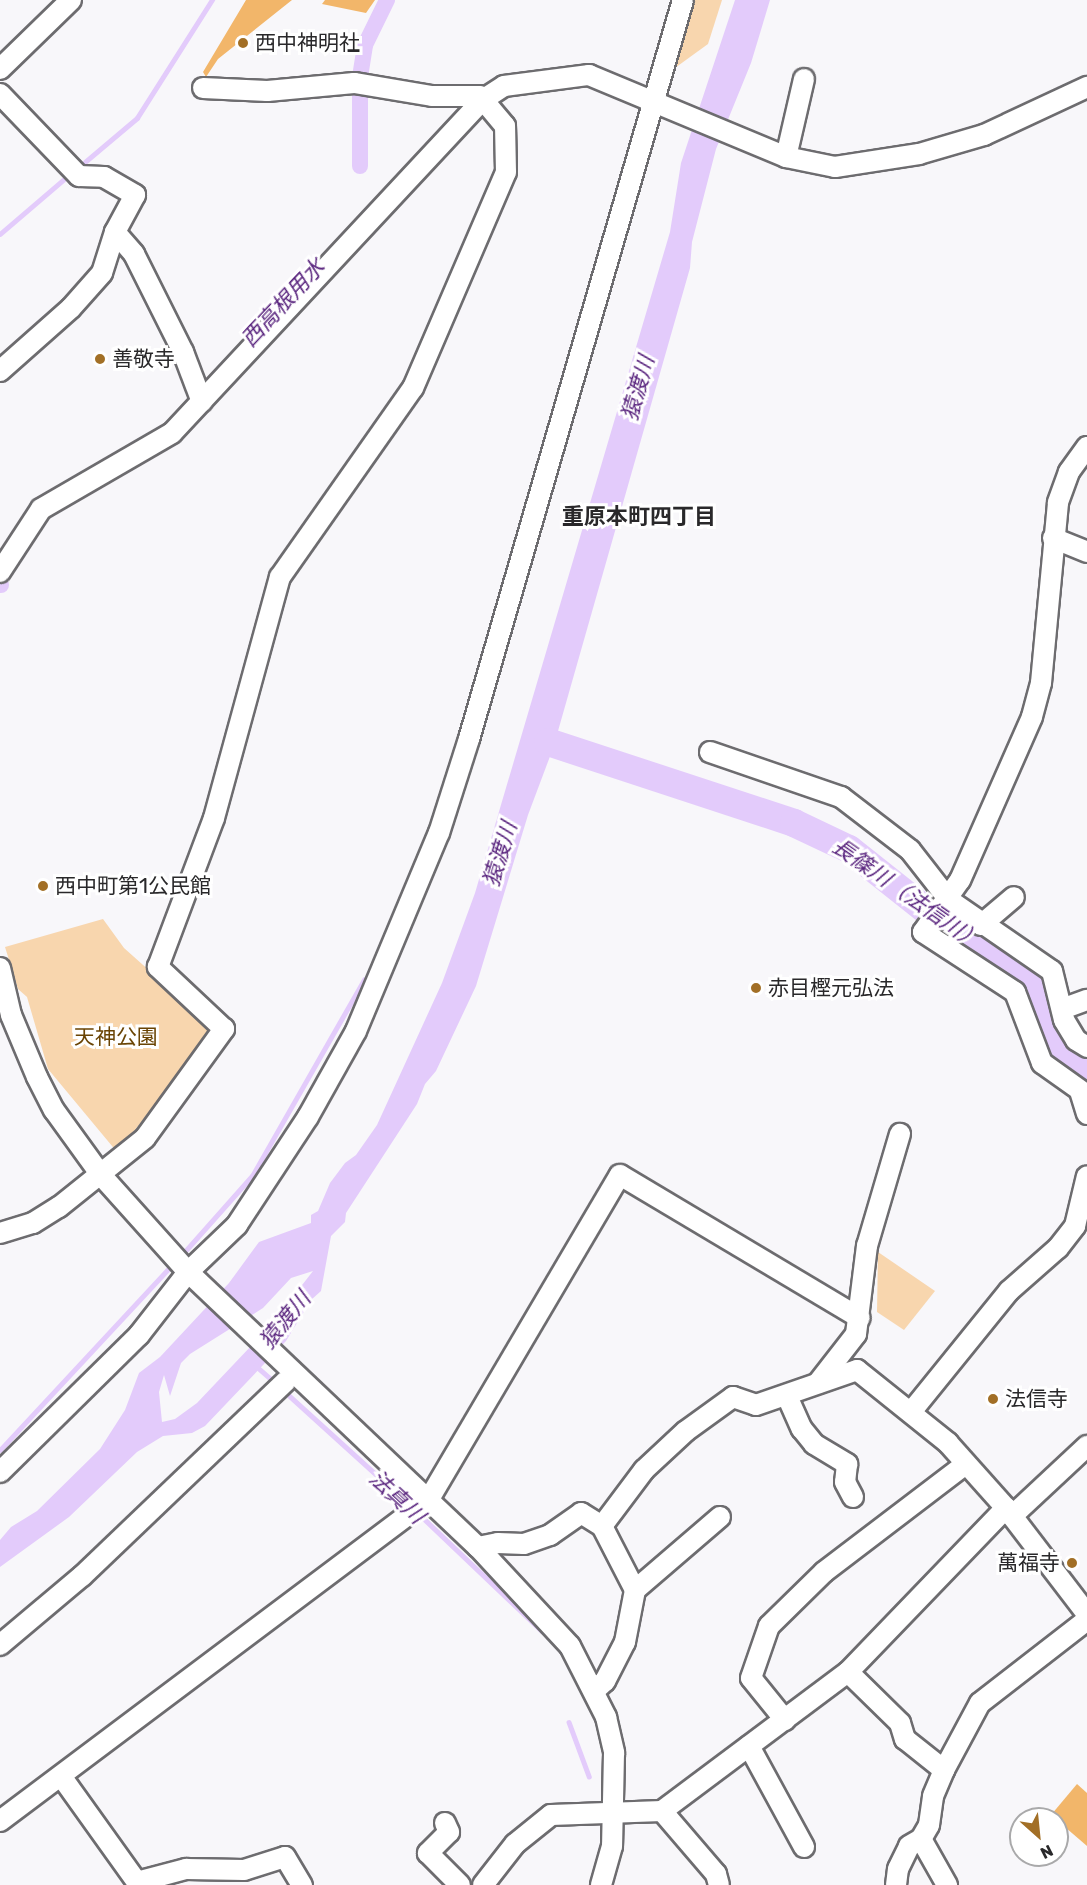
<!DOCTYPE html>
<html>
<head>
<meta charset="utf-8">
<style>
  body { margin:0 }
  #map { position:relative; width:1087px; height:1885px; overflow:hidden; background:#f8f7fa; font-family:Rubik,"Noto Sans JP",sans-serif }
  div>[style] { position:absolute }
  .green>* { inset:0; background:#f8d6ae }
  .forest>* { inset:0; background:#f2b66a }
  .water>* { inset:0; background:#e3cbfb }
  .stream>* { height:4.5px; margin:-2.25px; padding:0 2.25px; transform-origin:2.25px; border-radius:2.25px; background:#e3cbfb }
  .canal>* { height:16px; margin:-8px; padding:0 8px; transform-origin:8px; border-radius:8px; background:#e3cbfb }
  .river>* { height:28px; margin:-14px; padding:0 14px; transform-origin:14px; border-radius:14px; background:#e3cbfb }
  .roads { filter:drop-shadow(2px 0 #6d6c6f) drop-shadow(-2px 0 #6d6c6f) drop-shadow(0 2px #6d6c6f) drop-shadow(0 -2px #6d6c6f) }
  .minor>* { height:20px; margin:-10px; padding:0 10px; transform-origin:10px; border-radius:10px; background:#fff }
  .dots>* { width:16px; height:16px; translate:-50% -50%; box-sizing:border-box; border:3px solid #fff; border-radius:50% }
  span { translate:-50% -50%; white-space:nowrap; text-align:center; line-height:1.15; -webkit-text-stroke:6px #fff; paint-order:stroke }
  .poi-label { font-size:21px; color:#29282a }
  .left { translate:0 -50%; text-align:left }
  .right { translate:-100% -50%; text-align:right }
  .park-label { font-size:21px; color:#6a4404 }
  .water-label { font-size:22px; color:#59247e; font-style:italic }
  .neighbourhood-label { font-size:22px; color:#29282a; font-weight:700 }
  .north { position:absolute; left:1009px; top:1807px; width:60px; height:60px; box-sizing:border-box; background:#fff; border:2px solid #a9a9aa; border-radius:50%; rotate:153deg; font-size:16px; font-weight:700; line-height:24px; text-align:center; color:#29282a }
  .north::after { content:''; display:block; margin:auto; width:21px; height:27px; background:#a26f26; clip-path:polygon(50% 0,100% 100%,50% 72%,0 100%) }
</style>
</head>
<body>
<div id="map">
  <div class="green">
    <div style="clip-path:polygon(690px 0,722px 0,708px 44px,668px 73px)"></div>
    <div style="clip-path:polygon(103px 919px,124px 948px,216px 1030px,117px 1152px,48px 1069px,27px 997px,18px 989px,5px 947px)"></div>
    <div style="clip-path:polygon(878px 1252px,935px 1291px,904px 1330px,877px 1312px)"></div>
  </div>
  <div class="forest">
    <div style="clip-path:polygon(246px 0,292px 0,218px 59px,206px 77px,203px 72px)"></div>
    <div style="clip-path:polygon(325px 0,375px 0,366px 13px,322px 4px)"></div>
    <div style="clip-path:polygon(1077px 1784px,1087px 1793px,1087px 1846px,1051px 1815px)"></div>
  </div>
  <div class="water">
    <div style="clip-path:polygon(evenodd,735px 0,770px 0,751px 63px,716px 149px,692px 242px,690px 268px,558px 731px,586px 747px,581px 763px,552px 751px,528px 815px,476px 986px,436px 1071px,425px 1084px,417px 1104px,346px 1213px,345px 1222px,331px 1236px,321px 1291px,311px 1300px,286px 1341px,205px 1426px,192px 1433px,163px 1436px,137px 1452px,69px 1517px,0 1567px,0 1540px,11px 1527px,37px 1511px,100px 1449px,125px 1410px,139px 1373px,160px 1357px,229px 1283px,259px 1242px,311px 1223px,311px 1215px,318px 1211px,330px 1183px,345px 1163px,356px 1155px,377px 1125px,442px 983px,475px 893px,670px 232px,681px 163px,735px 0,313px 1271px,271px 1325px,197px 1403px,175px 1419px,162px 1422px,159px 1392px,164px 1375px,170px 1396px,181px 1363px,190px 1354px,263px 1308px,291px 1278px,313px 1271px)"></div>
  </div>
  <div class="stream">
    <div style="left:85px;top:162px;width:68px;rotate:-40.2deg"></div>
    <div style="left:137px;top:118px;width:140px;rotate:-57.6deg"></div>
    <div style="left:0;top:234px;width:83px;rotate:-40.6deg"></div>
    <div style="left:180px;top:1257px;width:108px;rotate:-48.4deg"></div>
    <div style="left:252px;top:1176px;width:226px;rotate:-60.3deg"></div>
    <div style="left:256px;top:1366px;width:28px;rotate:41deg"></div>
    <div style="left:283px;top:1390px;width:171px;rotate:42.2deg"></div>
    <div style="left:0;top:1450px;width:255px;rotate:-47.1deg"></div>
    <div style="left:418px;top:1513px;width:171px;rotate:43.6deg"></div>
    <div style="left:569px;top:1722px;width:58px;rotate:69.7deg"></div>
  </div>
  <div class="canal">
    <div style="left:360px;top:77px;width:32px;rotate:-81deg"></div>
    <div style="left:365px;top:45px;width:50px;rotate:-63.9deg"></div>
    <div style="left:360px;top:90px;width:76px;rotate:90deg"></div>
    <div style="left:0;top:585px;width:1px"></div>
  </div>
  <div class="river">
    <div style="left:548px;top:742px;width:259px;rotate:18.2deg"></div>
    <div style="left:794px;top:823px;width:61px;rotate:25.3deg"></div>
    <div style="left:849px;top:849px;width:117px;rotate:38.4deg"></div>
    <div style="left:941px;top:922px;width:104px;rotate:32deg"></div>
    <div style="left:1029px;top:977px;width:19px;rotate:58deg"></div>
    <div style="left:1039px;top:993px;width:43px;rotate:76.6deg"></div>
    <div style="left:1049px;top:1035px;width:21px;rotate:59deg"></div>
    <div style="left:1060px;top:1053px;width:32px;rotate:32deg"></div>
  </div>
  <div class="roads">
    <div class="minor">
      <div style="left:0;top:69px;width:99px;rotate:-44.2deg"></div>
      <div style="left:0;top:94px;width:114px;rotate:46.1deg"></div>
      <div style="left:79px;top:176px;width:25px;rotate:2deg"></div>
      <div style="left:104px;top:177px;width:36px;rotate:30deg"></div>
      <div style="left:135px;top:195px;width:42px;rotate:118.4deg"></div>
      <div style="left:115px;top:232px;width:43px;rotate:107.6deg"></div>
      <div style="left:102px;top:273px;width:47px;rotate:131.5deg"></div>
      <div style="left:71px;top:308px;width:95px;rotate:138.4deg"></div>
      <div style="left:786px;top:157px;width:80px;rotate:-77deg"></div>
      <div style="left:115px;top:232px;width:29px;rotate:49deg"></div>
      <div style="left:134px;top:254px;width:110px;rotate:63.4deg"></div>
      <div style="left:183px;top:352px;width:53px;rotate:69.2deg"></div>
      <div style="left:1087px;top:447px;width:31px;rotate:126deg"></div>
      <div style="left:1069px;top:472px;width:33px;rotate:110deg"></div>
      <div style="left:1058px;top:503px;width:181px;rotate:95.4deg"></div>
      <div style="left:1041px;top:683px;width:35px;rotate:105deg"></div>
      <div style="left:1032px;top:717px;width:178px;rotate:113.8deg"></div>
      <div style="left:960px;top:880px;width:64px;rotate:125.4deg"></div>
      <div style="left:923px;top:932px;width:110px;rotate:33.1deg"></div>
      <div style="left:1015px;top:992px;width:76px;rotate:69.2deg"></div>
      <div style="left:1042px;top:1063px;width:55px;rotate:35.4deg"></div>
      <div style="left:1053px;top:538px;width:37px;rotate:22deg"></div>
      <div style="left:0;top:572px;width:75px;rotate:-56.9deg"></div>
      <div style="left:41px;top:509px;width:151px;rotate:-30.1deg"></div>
      <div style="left:172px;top:433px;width:457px;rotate:-47deg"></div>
      <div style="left:484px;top:99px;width:24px;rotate:-33deg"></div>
      <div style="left:504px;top:86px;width:86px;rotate:-7.4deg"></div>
      <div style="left:589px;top:75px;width:213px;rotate:22.6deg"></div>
      <div style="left:786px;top:157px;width:50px;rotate:11.5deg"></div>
      <div style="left:835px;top:167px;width:85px;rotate:-8.8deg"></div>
      <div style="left:919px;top:154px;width:68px;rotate:-16.3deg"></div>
      <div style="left:984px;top:135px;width:114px;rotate:-25deg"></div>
      <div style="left:710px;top:752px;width:139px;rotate:19deg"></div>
      <div style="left:841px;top:797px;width:87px;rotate:37.5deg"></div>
      <div style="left:910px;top:850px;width:63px;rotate:52deg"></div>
      <div style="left:949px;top:900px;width:125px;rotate:34.6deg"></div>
      <div style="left:1052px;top:971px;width:50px;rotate:76.2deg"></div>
      <div style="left:1064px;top:1020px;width:23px;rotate:59deg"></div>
      <div style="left:1076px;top:1040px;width:13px;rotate:32deg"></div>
      <div style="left:981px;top:925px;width:43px;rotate:-40.3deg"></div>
      <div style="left:0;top:968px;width:48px;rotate:76.8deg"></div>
      <div style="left:11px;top:1015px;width:67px;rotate:67.2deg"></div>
      <div style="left:37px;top:1077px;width:37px;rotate:63deg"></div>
      <div style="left:54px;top:1110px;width:80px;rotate:54.1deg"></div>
      <div style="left:101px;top:1175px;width:130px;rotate:48.1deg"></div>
      <div style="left:188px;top:1272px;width:400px;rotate:43.5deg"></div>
      <div style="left:478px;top:1547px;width:135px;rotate:47.1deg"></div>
      <div style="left:570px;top:1646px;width:80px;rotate:63.1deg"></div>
      <div style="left:606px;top:1717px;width:37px;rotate:77deg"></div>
      <div style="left:614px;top:1753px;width:93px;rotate:91.2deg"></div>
      <div style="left:612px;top:1846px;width:41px;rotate:105.8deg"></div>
      <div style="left:1062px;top:1009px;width:27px;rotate:-20deg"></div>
      <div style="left:1080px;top:1091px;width:24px;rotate:73deg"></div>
      <div style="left:0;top:1233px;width:34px;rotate:-17deg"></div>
      <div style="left:33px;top:1223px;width:31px;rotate:-32deg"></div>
      <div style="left:59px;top:1207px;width:110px;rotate:-38.7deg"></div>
      <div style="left:145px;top:1138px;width:135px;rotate:-54.1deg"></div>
      <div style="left:224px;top:1029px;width:91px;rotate:-136.8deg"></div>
      <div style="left:158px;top:967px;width:159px;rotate:-69.4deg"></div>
      <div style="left:214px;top:818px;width:250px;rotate:-74.7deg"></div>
      <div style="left:280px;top:577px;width:231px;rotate:-54.9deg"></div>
      <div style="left:413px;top:388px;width:235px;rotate:-66.7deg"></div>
      <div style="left:506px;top:172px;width:46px;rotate:-91.2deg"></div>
      <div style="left:505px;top:126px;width:39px;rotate:-130deg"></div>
      <div style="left:480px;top:96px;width:48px;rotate:180deg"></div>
      <div style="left:432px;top:96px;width:79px;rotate:-170.5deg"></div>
      <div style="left:354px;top:83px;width:87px;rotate:174.7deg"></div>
      <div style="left:267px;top:91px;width:64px;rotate:-177.3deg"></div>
      <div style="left:818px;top:1383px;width:62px;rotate:-52.2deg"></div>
      <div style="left:856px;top:1334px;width:89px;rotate:-82.9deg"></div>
      <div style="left:867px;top:1246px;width:117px;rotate:-73.6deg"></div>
      <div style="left:787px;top:1396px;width:36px;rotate:66deg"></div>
      <div style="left:802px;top:1429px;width:19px;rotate:51deg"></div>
      <div style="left:814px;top:1444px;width:39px;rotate:31deg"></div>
      <div style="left:847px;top:1464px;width:18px;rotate:96deg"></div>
      <div style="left:845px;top:1482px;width:17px;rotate:62deg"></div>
      <div style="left:911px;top:1412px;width:156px;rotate:-51deg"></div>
      <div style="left:1009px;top:1291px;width:65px;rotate:-41.3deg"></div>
      <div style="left:1058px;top:1248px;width:28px;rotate:-52deg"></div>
      <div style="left:1075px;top:1226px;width:51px;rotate:-76.5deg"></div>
      <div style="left:0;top:1472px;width:195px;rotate:-44.6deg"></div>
      <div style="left:139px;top:1335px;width:80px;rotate:-52.1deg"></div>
      <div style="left:188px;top:1272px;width:68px;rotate:-43.8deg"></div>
      <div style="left:237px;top:1225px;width:129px;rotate:-56.7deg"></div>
      <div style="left:308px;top:1117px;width:98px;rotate:-60.8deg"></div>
      <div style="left:356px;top:1031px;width:215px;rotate:-67.3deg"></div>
      <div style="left:439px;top:833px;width:99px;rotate:-72.3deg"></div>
      <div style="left:469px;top:739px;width:769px;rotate:-73.85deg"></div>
      <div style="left:1012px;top:1516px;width:103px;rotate:-43deg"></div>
      <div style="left:602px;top:1526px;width:70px;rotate:-53.1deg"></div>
      <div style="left:644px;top:1470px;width:57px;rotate:-42.9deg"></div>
      <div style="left:686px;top:1431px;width:58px;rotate:-35.9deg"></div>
      <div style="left:733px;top:1397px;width:24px;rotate:19deg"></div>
      <div style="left:756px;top:1405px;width:107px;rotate:-19.1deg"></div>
      <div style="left:857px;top:1370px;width:117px;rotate:38.7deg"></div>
      <div style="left:948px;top:1443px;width:87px;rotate:48.3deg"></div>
      <div style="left:1006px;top:1508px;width:133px;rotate:52.6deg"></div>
      <div style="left:478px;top:1547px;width:20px;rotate:-11deg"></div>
      <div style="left:498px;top:1543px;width:26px;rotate:2deg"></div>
      <div style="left:524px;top:1544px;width:28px;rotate:-19deg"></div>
      <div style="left:550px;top:1535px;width:38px;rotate:-35deg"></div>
      <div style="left:581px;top:1513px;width:25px;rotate:32deg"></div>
      <div style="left:602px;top:1526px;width:72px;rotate:62.7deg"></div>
      <div style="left:635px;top:1590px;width:53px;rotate:100.9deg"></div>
      <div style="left:625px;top:1642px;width:44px;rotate:117.1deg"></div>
      <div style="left:605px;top:1681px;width:15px;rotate:138deg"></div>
      <div style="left:635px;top:1590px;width:112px;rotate:-40.7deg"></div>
      <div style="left:0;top:1645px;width:107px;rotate:-40.1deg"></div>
      <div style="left:82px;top:1576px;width:282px;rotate:-43.7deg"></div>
      <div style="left:848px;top:1672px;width:73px;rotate:44.4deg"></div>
      <div style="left:900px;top:1723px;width:17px;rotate:73deg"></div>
      <div style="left:905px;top:1739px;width:50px;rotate:38.5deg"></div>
      <div style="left:785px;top:1720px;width:54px;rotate:-129deg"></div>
      <div style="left:751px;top:1678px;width:55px;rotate:-70.9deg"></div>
      <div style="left:769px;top:1626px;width:77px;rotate:-44.5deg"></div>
      <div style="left:824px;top:1572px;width:178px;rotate:-37.3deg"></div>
      <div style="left:749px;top:1746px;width:115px;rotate:61.4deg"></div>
      <div style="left:61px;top:1776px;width:130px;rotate:54.4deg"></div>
      <div style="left:137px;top:1882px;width:51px;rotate:-14.9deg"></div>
      <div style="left:186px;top:1869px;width:58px;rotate:1deg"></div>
      <div style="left:244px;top:1870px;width:43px;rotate:-17.6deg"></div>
      <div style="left:285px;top:1857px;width:33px;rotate:59deg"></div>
      <div style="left:662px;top:1811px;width:83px;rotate:49.4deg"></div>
      <div style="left:716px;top:1874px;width:11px;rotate:75deg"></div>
      <div style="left:0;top:1821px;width:536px;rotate:-36.89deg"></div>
      <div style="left:429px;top:1499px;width:376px;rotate:-59.5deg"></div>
      <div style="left:620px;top:1175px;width:279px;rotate:30.8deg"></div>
      <div style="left:445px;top:1823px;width:10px;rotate:66deg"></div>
      <div style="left:449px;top:1832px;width:30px;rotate:135deg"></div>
      <div style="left:428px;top:1853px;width:45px;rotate:45deg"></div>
      <div style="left:921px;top:1839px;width:53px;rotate:60.5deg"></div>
      <div style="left:483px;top:1885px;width:52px;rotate:-52deg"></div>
      <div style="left:515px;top:1844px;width:46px;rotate:-38.9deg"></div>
      <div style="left:551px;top:1815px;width:111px;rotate:-2.1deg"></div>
      <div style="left:662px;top:1811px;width:232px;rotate:-36.8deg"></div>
      <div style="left:848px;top:1672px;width:228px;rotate:-46.1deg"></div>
      <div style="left:896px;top:1885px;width:16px;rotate:-83deg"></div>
      <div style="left:898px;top:1869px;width:25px;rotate:-64deg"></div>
      <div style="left:909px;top:1846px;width:14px;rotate:-30deg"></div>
      <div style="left:921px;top:1839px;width:16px;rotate:-60deg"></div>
      <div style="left:929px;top:1825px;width:29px;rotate:-82deg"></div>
      <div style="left:933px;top:1796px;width:28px;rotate:-67deg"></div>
      <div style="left:944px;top:1770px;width:76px;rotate:-61.8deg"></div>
      <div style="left:980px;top:1703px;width:135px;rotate:-37.8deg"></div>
    </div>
  </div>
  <div class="dots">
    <div style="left:243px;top:43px;background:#a26f26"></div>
    <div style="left:100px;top:359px;background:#a26f26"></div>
    <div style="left:43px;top:886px;background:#a26f26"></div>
    <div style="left:756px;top:988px;background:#a26f26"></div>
    <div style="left:993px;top:1399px;background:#a26f26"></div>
    <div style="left:1072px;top:1563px;background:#a26f26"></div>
  </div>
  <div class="poi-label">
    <span class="left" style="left:255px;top:43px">西中神明社</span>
    <span class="left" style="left:112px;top:359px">善敬寺</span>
    <span class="left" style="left:55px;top:886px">西中町第1公民館</span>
    <span class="left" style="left:768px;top:988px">赤目樫元弘法</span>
    <span class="left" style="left:1005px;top:1399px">法信寺</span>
    <span class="right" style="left:1060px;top:1563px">萬福寺</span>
  </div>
  <div class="park-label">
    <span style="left:116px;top:1037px">天神公園</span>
  </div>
  <div class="water-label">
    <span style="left:283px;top:303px;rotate:-47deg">西高根用水</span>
    <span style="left:638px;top:388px;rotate:-74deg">猿渡川</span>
    <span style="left:500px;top:854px;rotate:-73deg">猿渡川</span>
    <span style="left:907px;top:894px;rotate:35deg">長篠川（法信川）</span>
    <span style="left:285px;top:1320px;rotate:-51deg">猿渡川</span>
    <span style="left:397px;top:1497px;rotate:43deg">法真川</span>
  </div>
  <div class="neighbourhood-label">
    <span style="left:639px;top:517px">重原本町四丁目</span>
  </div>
  <div class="north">N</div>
</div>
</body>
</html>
